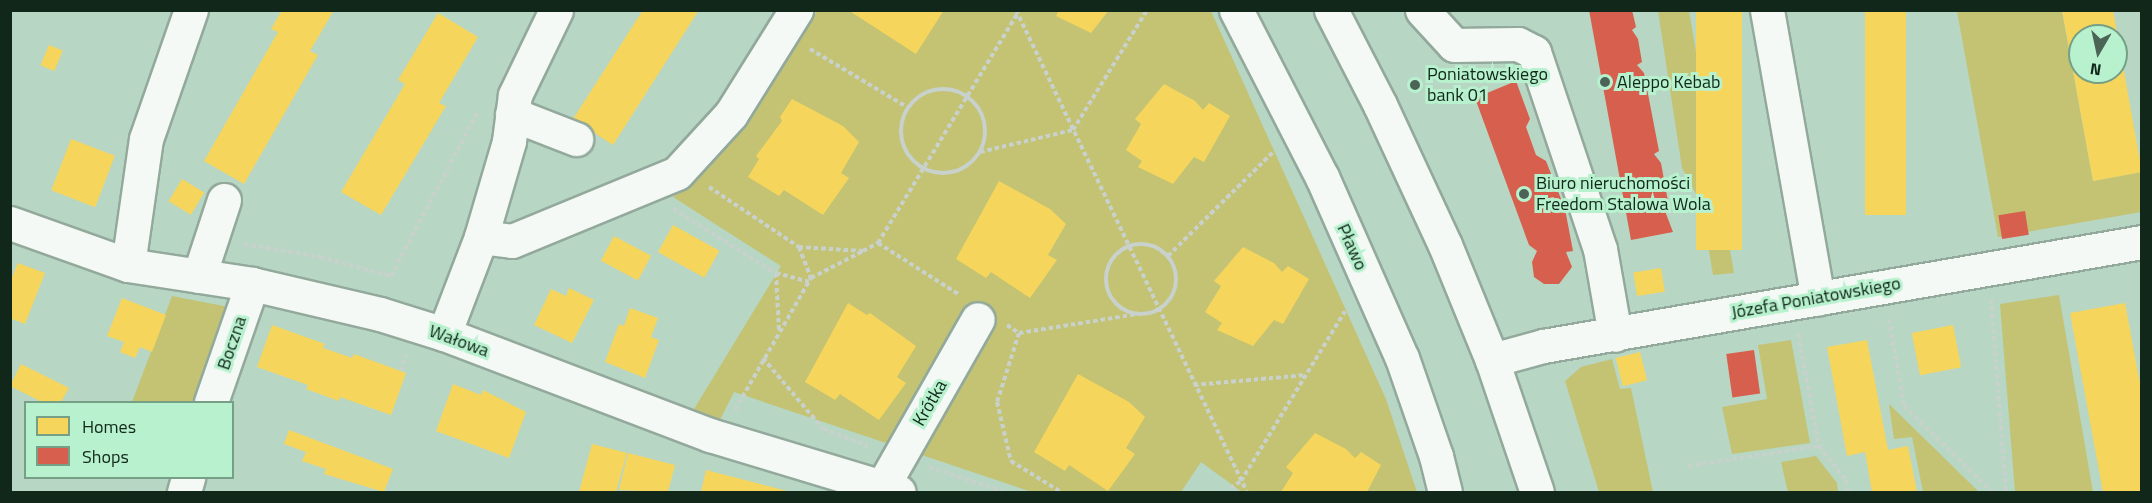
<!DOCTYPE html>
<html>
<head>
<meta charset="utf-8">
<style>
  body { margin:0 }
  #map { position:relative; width:2152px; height:503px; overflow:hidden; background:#b8d6c4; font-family:"Titillium Web",sans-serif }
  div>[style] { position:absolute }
  .green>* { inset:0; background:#c3c373 }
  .homes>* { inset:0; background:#f6d55c; transform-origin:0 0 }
  .shops>* { inset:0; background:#d6604d; transform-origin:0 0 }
  .path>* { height:4px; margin-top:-2px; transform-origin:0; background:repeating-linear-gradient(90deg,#c8d1cc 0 4.5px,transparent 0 7.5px) }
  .path>.ring { margin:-2px; padding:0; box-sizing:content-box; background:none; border:4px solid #c8d1cc; border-radius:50% }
  .roads { filter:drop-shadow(2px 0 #92a99b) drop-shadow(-2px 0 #92a99b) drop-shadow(0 2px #92a99b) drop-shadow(0 -2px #92a99b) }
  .minor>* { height:33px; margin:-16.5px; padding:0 16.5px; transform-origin:16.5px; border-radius:16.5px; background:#f4f9f6 }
  .dots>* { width:16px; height:16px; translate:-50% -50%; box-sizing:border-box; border:3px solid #b8f1ce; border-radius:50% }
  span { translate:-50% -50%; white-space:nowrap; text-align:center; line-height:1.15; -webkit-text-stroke:6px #b8f1ce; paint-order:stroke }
  .poi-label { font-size:18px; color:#11271a }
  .left { translate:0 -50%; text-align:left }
  .street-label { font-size:18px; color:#11271a }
  .frame { position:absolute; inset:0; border:12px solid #11271a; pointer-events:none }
  .legend { position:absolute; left:24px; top:401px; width:210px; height:78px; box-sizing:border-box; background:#b8f1ce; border:2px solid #75a086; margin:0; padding:8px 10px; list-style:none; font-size:18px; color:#11271a }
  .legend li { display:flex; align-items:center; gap:12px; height:30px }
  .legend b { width:30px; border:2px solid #75a086 }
  .north { position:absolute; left:2068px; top:24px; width:60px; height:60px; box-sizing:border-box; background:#b8f1ce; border:2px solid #75a086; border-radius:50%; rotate:189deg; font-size:16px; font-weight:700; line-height:24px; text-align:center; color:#11271a }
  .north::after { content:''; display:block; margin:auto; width:21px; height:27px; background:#4b6456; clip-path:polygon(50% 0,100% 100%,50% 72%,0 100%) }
</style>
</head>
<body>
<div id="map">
  <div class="green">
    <div style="clip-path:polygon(817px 11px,1211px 11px,1386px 399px,1417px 492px,1242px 492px,1201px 462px,1181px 492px,1032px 492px,734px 392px,717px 426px,691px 414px,781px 266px,673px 197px,747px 126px)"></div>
    <div style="clip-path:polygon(1658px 11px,1689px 11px,1734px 273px,1713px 275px,1701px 203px,1682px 168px)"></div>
    <div style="clip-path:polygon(1957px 11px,2062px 11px,2093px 181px,2141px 172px,2141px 212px,1998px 237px)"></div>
    <div style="clip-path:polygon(2059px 295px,2093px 492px,2015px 492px,2000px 304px)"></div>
    <div style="clip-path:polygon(172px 296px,234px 308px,202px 402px,132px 402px)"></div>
    <div style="clip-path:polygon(1791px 340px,1810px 443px,1732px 454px,1722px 407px,1767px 399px,1758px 345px)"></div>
    <div style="clip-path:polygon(1612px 359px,1620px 389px,1631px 388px,1653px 492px,1599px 492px,1565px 381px,1581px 367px)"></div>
    <div style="clip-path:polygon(1889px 404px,1979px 492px,1923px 492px,1912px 437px,1894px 439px)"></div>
    <div style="clip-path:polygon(1816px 456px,1837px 483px,1838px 492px,1788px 492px,1781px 462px)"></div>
  </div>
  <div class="homes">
    <div style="clip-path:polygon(282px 10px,334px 10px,310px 51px,318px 55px,244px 184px,204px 161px,278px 32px,271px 29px)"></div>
    <div style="clip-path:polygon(643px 10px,699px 10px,613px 145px,573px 119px)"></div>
    <div style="clip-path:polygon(848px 10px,944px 10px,916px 54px)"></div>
    <div style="clip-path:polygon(1059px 10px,1109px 10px,1091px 33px,1056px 16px)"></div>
    <div style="left:1696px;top:10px;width:46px;height:240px"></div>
    <div style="left:1865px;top:10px;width:41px;height:205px"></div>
    <div style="clip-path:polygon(evenodd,2062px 10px,2113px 10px,2142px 172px,2093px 181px,2062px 10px,2080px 36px,2116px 36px,2116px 72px,2080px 72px,2080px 36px)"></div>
    <div style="clip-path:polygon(438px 13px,478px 37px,439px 103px,446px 106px,381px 215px,341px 192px,405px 84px,398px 80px)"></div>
    <div style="left:49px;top:45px;width:15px;height:22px;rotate:23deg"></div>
    <div style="clip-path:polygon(1164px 84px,1195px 101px,1203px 110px,1209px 103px,1230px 116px,1204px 162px,1194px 157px,1173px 184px,1138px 167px,1142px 161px,1126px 150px,1141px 124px,1135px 119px)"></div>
    <div style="clip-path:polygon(792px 99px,843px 126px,859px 142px,841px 173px,849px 178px,823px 215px,784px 190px,779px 196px,748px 177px,759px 159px,756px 156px,782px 121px,780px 117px)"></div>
    <div style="left:71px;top:139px;width:47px;height:55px;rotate:21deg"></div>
    <div style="left:182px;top:179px;width:26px;height:26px;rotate:31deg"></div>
    <div style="clip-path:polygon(999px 181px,1050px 209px,1066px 224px,1048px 255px,1057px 260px,1030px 298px,991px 272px,986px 278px,956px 259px)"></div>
    <div style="left:673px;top:225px;width:53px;height:31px;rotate:29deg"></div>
    <div style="left:614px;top:236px;width:42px;height:28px;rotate:28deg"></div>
    <div style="clip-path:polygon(1243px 247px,1274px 263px,1282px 272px,1288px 266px,1309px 279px,1283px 324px,1274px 320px,1253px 346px,1217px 330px,1222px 323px,1205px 312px,1221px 286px,1214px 281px)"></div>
    <div style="clip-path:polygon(18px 263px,45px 273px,25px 324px,10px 318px,10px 282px)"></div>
    <div style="left:1661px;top:268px;width:24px;height:28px;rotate:81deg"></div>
    <div style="clip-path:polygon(569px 288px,594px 300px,572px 343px,534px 325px,551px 289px,566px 296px)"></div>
    <div style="clip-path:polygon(122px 298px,166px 315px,152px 352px,140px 347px,135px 358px,120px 352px,124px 342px,107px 336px)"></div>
    <div style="clip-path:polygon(848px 303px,867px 315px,870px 313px,916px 346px,897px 377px,906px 383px,879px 420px,840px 394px,835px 400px,805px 382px)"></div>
    <div style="clip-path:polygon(2125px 303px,2142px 394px,2142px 492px,2103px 492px,2070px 313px)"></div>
    <div style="clip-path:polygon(630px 308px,658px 318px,651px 337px,659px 340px,645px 378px,605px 362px,619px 324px,624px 326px)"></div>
    <div style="clip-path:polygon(272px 325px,325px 344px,323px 348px,338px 353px,352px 358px,354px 354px,406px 373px,391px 415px,340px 397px,339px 401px,306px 389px,308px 385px,257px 367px)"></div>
    <div style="left:1953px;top:325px;width:43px;height:42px;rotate:79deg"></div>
    <div style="clip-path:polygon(1867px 340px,1888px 450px,1908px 446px,1917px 492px,1872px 492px,1865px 452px,1847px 456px,1827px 347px)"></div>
    <div style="left:1640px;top:352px;width:29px;height:25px;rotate:76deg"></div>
    <div style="clip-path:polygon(21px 364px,69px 388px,61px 402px,42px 402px,10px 386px)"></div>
    <div style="clip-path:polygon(1078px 374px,1129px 402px,1145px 417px,1126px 448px,1135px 454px,1108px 491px,1069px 465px,1065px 471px,1034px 452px)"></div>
    <div style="clip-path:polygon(453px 384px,481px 395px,483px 390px,526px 412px,509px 458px,436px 431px)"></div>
    <div style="clip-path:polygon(289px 430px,393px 469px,384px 492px,324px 474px,326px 469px,302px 461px,306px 452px,284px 444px)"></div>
    <div style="clip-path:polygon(1315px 433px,1346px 449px,1355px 458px,1361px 452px,1381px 465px,1367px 492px,1281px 492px,1293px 473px,1286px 467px)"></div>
    <div style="clip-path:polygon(592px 444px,627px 453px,616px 492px,579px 492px)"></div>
    <div style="clip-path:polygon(628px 453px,675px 465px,668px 492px,619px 490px)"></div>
    <div style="clip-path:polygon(706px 470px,791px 492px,701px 492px)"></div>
  </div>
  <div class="shops">
    <div style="clip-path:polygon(1589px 10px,1632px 10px,1636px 27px,1632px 30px,1638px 39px,1642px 62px,1637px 65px,1644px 73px,1659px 151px,1654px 154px,1661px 163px,1669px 207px,1665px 211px,1673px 232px,1631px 240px)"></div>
    <div style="clip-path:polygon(1516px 81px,1530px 119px,1526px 127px,1536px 155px,1546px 161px,1565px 209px,1573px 251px,1566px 252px,1572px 267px,1559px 284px,1544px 284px,1534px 277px,1532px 262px,1537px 251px,1529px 245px,1475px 98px)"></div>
    <div style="left:2025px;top:211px;width:24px;height:27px;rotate:81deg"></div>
    <div style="left:1754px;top:350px;width:44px;height:28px;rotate:82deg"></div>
  </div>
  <div class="path">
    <div style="left:1016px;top:10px;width:534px;rotate:64.39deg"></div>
    <div style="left:810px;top:49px;width:113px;rotate:30.9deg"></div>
    <div class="ring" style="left:901px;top:89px;width:80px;height:80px"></div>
    <div style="left:980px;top:152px;width:96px;rotate:-13.3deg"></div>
    <div style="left:1073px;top:130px;width:141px;rotate:-58.3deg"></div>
    <div style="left:709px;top:187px;width:108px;rotate:33.7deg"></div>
    <div style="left:673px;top:209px;width:121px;rotate:31.9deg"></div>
    <div style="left:776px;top:273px;width:58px;rotate:87deg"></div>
    <div style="left:878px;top:243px;width:269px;rotate:-58.7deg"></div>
    <div class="ring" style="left:1106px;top:244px;width:66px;height:66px"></div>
    <div style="left:244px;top:244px;width:77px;rotate:9.7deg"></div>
    <div style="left:320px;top:257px;width:73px;rotate:15deg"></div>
    <div style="left:391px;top:276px;width:187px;rotate:-62.2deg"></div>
    <div style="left:863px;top:251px;width:64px;rotate:-176.4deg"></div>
    <div style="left:799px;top:247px;width:33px;rotate:69deg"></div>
    <div style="left:811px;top:278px;width:59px;rotate:-27.4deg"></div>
    <div style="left:863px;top:251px;width:17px;rotate:-28deg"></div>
    <div style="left:878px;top:243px;width:95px;rotate:32.5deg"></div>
    <div style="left:1168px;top:256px;width:149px;rotate:-44.7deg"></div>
    <div style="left:776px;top:273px;width:34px;rotate:15deg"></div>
    <div style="left:1991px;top:299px;width:194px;rotate:85.6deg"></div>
    <div style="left:1889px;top:319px;width:88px;rotate:80.2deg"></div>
    <div style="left:1904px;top:406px;width:123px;rotate:44.3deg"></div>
    <div style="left:1007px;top:325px;width:14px;rotate:34deg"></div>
    <div style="left:1019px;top:333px;width:121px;rotate:-9.1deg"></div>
    <div style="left:1019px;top:333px;width:72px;rotate:107.7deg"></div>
    <div style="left:997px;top:402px;width:61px;rotate:76.7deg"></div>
    <div style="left:1011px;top:461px;width:59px;rotate:31.8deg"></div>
    <div style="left:1798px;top:334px;width:114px;rotate:79.4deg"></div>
    <div style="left:1819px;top:446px;width:43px;rotate:51.5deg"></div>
    <div style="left:1846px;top:480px;width:12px;rotate:81deg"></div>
    <div style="left:763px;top:358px;width:93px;rotate:49.8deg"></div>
    <div style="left:823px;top:429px;width:48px;rotate:20.7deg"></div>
    <div style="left:401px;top:371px;width:17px;rotate:-73deg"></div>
    <div style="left:1194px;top:385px;width:112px;rotate:-5.1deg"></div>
    <div style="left:735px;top:410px;width:152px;rotate:-60.1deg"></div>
    <div style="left:1688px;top:466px;width:133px;rotate:-8.7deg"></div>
    <div style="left:929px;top:467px;width:80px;rotate:18.2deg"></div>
    <div style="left:1230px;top:488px;width:13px;rotate:-32deg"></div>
    <div style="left:1241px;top:481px;width:199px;rotate:-58.5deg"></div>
    <div style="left:145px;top:492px;width:2px;rotate:-63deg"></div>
  </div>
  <div class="roads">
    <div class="minor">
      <div style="left:1236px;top:10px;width:188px;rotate:62.8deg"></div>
      <div style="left:1322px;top:177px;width:198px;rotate:66.2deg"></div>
      <div style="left:1402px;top:358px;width:104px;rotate:70.9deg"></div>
      <div style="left:1436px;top:456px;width:37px;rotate:76deg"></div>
      <div style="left:1331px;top:10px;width:107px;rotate:62.7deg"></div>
      <div style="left:1380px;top:105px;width:154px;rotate:65.1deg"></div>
      <div style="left:1445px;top:245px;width:124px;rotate:67.8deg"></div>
      <div style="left:1492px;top:360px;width:139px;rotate:71.2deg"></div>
      <div style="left:1422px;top:10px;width:47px;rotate:47.6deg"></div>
      <div style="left:1454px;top:45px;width:64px;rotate:-0.9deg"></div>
      <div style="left:1518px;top:44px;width:18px;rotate:27deg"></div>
      <div style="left:1534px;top:52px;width:208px;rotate:71.5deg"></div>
      <div style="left:1600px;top:249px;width:87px;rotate:80.1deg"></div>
      <div style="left:1767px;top:10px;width:293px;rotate:80deg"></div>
      <div style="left:512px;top:114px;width:69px;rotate:21.3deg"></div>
      <div style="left:10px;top:223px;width:125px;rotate:19.6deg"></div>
      <div style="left:128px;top:265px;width:125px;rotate:8.7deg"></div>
      <div style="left:252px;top:284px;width:131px;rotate:13.2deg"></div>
      <div style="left:380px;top:314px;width:67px;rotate:17.4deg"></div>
      <div style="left:444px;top:334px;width:285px;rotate:20.8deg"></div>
      <div style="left:710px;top:435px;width:197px;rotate:16.8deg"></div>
      <div style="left:481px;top:237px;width:31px;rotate:7deg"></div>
      <div style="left:512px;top:241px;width:178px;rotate:-22.4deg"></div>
      <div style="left:677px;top:173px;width:80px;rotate:-47.5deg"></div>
      <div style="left:731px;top:114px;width:123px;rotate:-58deg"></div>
      <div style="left:128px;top:265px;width:127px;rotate:-81.9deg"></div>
      <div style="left:146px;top:139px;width:137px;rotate:-70.8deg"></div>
      <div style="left:199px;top:276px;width:80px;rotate:-71.8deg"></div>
      <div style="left:444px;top:334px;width:104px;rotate:-69.1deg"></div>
      <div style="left:481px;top:237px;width:100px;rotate:-73.7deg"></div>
      <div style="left:509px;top:141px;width:46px;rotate:-82.6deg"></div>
      <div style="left:515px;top:95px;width:94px;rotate:-64.2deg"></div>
      <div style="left:1492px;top:360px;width:53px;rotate:-15.4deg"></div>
      <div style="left:1543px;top:346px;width:608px;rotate:-9.85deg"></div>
      <div style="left:211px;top:402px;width:125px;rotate:-70.8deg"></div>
      <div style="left:882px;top:487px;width:193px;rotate:-60.3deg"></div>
      <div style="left:184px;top:492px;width:15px;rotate:-74deg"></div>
    </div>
  </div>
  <div class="dots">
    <div style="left:1605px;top:82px;background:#4b6456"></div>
    <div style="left:1415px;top:85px;background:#4b6456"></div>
    <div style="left:1524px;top:194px;background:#4b6456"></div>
  </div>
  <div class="poi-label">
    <span class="left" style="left:1427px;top:85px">Poniatowskiego<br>bank 01</span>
    <span class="left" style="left:1617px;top:82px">Aleppo Kebab</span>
    <span class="left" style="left:1536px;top:194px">Biuro nieruchomości<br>Freedom Stalowa Wola</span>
  </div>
  <div class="street-label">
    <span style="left:1352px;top:247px;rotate:66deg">Pławo</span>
    <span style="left:1816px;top:298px;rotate:-10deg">Józefa Poniatowskiego</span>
    <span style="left:459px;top:341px;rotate:20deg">Wałowa</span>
    <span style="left:232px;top:343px;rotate:-71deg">Boczna</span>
    <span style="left:930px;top:403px;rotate:-60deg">Krótka</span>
  </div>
  <div class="frame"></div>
  <ul class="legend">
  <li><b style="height:16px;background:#f6d55c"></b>Homes</li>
  <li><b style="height:16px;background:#d6604d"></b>Shops</li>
  </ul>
  <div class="north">N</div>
</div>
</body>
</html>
